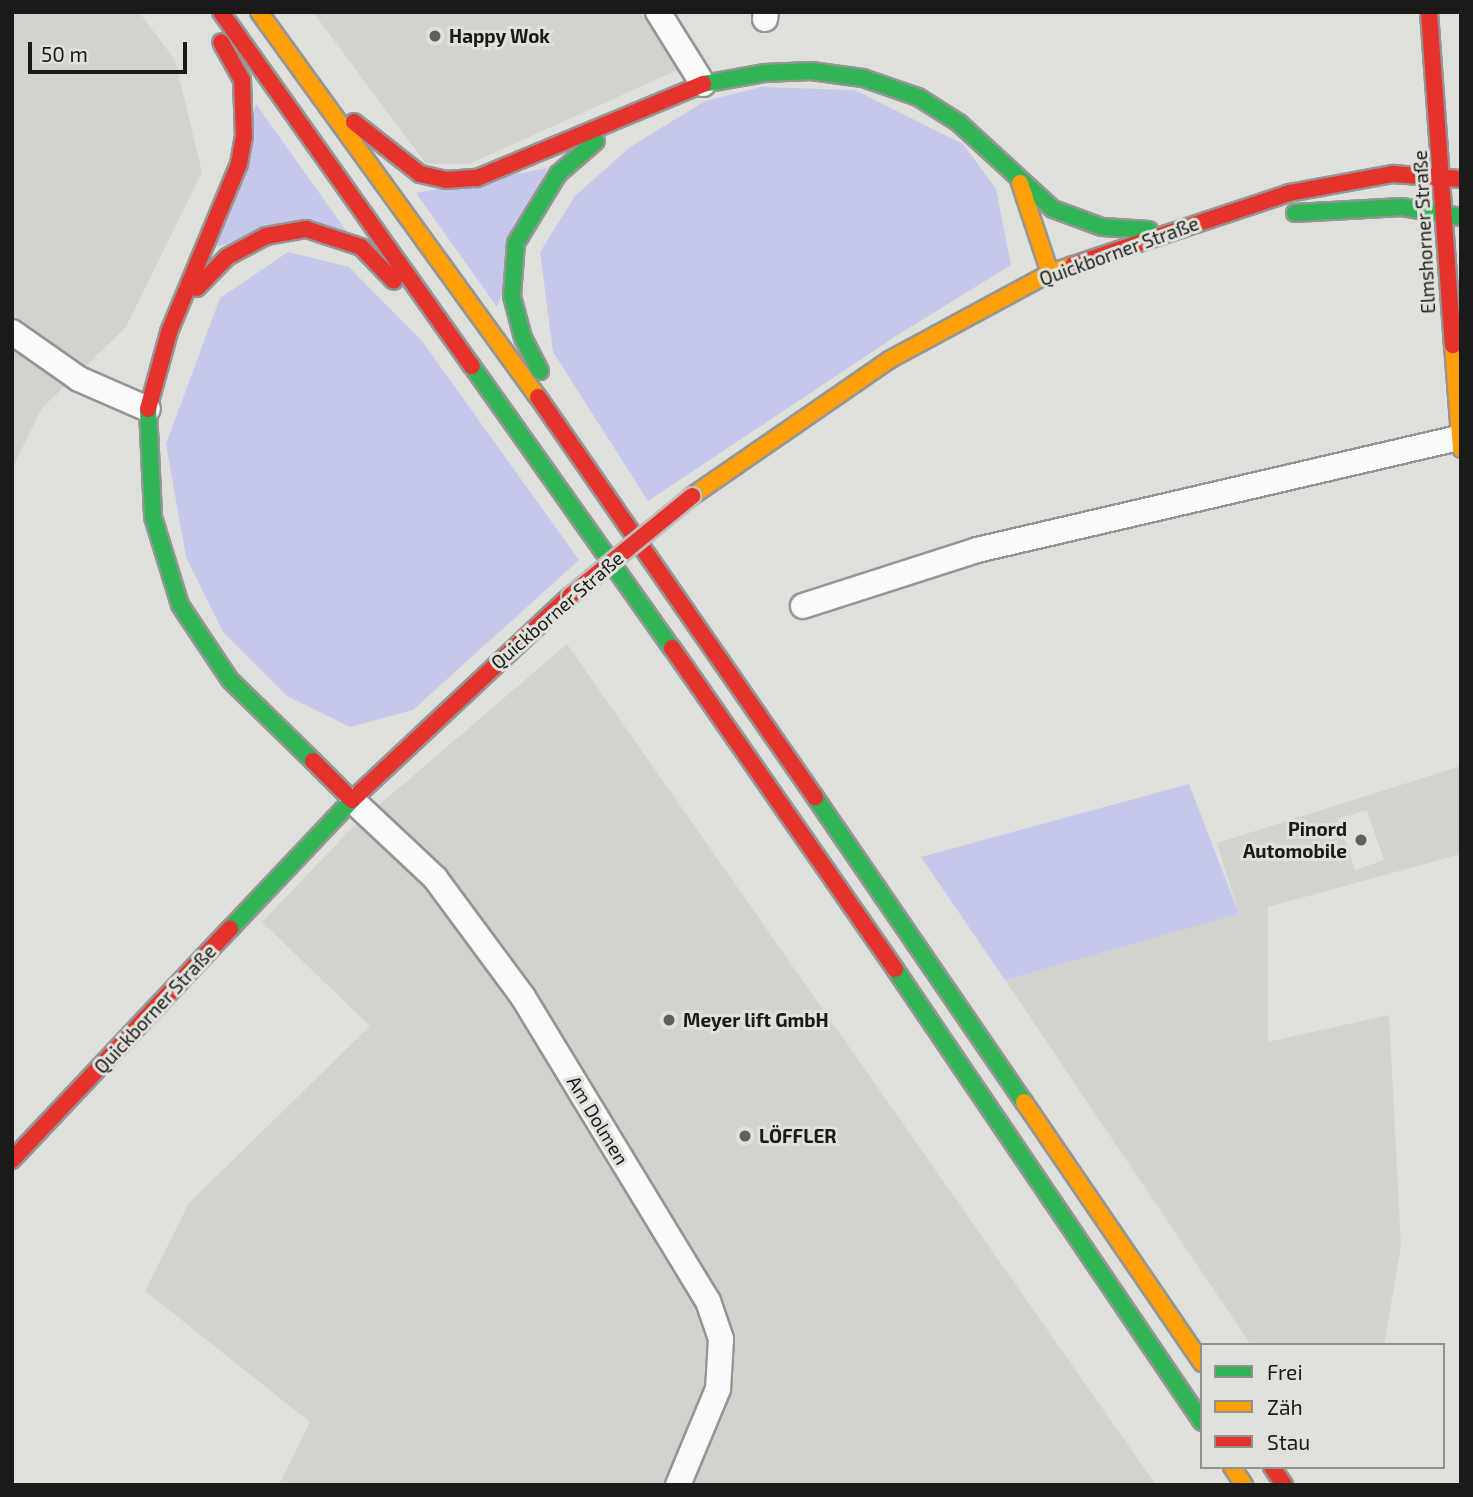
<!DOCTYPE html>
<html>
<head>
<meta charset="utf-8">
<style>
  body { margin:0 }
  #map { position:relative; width:1473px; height:1497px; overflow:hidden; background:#dee0dc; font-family:"Exo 2",sans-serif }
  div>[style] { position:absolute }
  .built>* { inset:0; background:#d0d4cc }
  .green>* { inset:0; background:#c6c8eb }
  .roads { filter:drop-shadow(2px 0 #959694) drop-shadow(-2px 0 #959694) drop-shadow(0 2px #959694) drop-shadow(0 -2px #959694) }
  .street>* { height:24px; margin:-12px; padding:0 12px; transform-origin:12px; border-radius:12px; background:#fafafa }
  .fast>* { height:16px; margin:-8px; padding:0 8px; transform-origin:8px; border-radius:8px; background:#30b455 }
  .slow>* { height:16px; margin:-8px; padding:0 8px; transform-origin:8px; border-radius:8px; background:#ff9f0a }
  .jam>* { height:16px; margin:-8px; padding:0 8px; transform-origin:8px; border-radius:8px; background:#e5322d }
  .bridges { filter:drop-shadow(2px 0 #bdbebc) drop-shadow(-2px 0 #bdbebc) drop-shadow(0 2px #bdbebc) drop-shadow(0 -2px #bdbebc) }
  .jam-bridge>* { height:16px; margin:-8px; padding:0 8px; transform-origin:8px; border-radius:8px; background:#e5322d }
  .dots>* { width:19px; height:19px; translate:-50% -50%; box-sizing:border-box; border:4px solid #dfe1db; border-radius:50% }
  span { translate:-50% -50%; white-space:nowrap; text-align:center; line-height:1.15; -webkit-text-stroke:6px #dfe1db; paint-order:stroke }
  .poi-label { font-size:19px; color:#1a1b19; font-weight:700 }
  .left { translate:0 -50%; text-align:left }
  .right { translate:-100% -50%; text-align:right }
  .street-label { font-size:19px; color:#1a1b19 }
  .frame { position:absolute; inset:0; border:14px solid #1a1b19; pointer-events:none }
  .legend { position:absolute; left:1200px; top:1343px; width:245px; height:126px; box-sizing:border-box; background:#dfe1db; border:2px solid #90928d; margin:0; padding:9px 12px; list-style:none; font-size:21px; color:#1a1b19 }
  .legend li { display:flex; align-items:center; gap:14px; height:35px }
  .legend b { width:35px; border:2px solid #90928d }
  .scale { position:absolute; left:28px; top:42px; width:159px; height:32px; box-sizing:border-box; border:4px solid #1a1b19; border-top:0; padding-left:9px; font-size:21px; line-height:24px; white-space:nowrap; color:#1a1b19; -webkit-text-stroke:5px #dfe1db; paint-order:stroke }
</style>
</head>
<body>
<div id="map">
  <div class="built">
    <div style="clip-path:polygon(12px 12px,139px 12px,175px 60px,202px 172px,126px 327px,42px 408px,12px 469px)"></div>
    <div style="clip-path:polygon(313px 12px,640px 12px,684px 67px,469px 164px,426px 164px)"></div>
    <div style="clip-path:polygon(567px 644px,1156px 1485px,279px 1485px,310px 1422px,145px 1291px,189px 1203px,370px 1026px,262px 922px,351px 829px)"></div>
    <div style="clip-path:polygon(evenodd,1461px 766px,1461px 854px,1268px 907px,1268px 1042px,1389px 1015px,1401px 1246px,1384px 1345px,1251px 1345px,1005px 980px,1239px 914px,1217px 843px,1461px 766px,1367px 810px,1384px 860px,1355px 870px,1338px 819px,1367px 810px)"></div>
  </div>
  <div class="green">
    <div style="clip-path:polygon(761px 87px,855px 90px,963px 144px,996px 189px,1011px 265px,896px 336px,648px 501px,553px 352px,540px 252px,575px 196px,630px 147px,705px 101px)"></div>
    <div style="clip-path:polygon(256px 104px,347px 232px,216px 246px)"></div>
    <div style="clip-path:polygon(547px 168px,497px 307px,416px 193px)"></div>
    <div style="clip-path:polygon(288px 252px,349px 267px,422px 341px,579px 560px,413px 710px,350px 727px,287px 696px,223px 632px,186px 557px,166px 444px,220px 298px)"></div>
    <div style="clip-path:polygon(1189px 784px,1239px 914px,1005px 980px,921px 857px)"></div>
  </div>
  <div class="roads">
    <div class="street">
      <div style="left:658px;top:12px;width:85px;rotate:58deg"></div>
      <div style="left:765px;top:19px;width:7px;rotate:-82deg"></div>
      <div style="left:12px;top:332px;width:82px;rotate:35deg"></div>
      <div style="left:79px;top:379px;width:75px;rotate:23.5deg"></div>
      <div style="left:803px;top:606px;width:183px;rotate:-17.8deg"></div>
      <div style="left:977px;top:550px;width:496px;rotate:-13.1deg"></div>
      <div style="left:352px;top:800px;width:114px;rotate:43.2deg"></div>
      <div style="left:435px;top:878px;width:148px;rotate:53.5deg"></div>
      <div style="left:523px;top:997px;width:356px;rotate:58.7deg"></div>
      <div style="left:708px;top:1301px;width:40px;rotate:71.1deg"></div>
      <div style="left:721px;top:1339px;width:50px;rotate:93.4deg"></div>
      <div style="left:718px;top:1389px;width:104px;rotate:112.6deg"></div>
    </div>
    <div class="fast">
      <div style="left:703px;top:84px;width:62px;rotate:-10.2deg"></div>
      <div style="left:764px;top:73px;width:47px;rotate:-2.4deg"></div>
      <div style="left:811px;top:71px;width:52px;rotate:7.7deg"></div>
      <div style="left:863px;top:78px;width:58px;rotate:19.1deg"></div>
      <div style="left:918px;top:97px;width:49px;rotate:32.4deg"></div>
      <div style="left:959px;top:123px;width:127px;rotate:42.5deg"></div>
      <div style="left:1053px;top:209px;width:52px;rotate:20.2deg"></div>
      <div style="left:1102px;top:227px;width:47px;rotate:3.7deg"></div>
      <div style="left:1295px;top:213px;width:107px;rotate:-3.2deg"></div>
      <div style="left:1402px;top:207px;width:60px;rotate:9.6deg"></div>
      <div style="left:472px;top:366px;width:346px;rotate:54.7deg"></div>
      <div style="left:540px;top:371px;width:37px;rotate:-117deg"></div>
      <div style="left:523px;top:338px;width:43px;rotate:-104.7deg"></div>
      <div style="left:512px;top:296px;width:53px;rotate:-85.7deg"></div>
      <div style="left:516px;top:243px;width:81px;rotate:-58.7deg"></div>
      <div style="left:558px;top:174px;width:50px;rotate:-41deg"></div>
      <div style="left:148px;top:409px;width:108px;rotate:87.3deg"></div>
      <div style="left:153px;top:517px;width:92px;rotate:72.9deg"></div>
      <div style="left:180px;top:605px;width:90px;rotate:56.3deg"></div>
      <div style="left:230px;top:680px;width:116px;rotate:44.3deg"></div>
      <div style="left:815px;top:797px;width:370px;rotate:55.6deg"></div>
      <div style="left:230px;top:929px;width:178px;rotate:-46.6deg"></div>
      <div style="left:895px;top:969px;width:547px;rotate:55.87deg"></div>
    </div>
    <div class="slow">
      <div style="left:259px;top:12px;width:475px;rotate:54.1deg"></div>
      <div style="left:1020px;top:183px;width:95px;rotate:71.6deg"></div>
      <div style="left:1453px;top:345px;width:104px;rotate:85.6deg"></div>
      <div style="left:692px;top:496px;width:239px;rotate:-34.6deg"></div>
      <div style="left:889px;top:360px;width:183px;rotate:-28.4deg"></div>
      <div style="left:1050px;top:273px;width:24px;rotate:-19deg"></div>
      <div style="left:1024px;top:1102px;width:316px;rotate:55.7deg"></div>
      <div style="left:1232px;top:1467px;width:22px;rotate:56deg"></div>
    </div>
    <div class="jam">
      <div style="left:221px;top:12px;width:434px;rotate:54.7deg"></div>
      <div style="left:1429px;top:12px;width:334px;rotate:85.9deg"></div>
      <div style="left:354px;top:122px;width:84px;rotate:38.2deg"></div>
      <div style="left:420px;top:174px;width:27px;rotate:13deg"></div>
      <div style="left:446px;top:180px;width:31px;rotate:-4deg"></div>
      <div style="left:477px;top:178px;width:245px;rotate:-22.6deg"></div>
      <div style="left:1073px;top:265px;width:228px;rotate:-18.4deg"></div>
      <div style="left:1289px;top:193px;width:106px;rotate:-10.4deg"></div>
      <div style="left:1393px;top:174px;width:68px;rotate:4.2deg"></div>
      <div style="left:197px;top:288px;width:43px;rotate:-45.9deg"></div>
      <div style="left:227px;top:257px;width:44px;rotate:-28.3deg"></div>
      <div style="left:266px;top:236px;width:41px;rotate:-9.9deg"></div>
      <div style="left:306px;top:229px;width:58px;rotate:18.1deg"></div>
      <div style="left:361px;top:247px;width:47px;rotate:45.9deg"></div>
      <div style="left:538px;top:397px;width:487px;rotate:55.3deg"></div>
      <div style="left:148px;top:409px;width:80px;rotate:-74.7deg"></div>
      <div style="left:169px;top:332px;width:182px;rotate:-67.4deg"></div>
      <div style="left:239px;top:164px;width:27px;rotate:-80deg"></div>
      <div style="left:244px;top:137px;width:57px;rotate:-92deg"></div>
      <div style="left:242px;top:80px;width:43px;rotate:-118.9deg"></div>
      <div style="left:672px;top:648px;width:391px;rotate:55.2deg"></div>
      <div style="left:313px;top:761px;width:55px;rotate:45deg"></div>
      <div style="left:352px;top:800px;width:299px;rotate:-43.1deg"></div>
      <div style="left:12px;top:1160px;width:318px;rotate:-46.7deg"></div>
      <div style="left:1272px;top:1467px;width:22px;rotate:56deg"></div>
    </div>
  </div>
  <div class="bridges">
    <div class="jam-bridge">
      <div style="left:570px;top:596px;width:158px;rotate:-39.3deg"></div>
    </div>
  </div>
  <div class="dots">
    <div style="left:435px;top:36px;background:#5f605d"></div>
    <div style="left:1361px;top:840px;background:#5f605d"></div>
    <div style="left:669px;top:1020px;background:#5f605d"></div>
    <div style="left:745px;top:1136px;background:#5f605d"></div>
  </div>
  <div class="poi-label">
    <span class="left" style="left:449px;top:36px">Happy Wok</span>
    <span class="right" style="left:1347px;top:840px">Pinord<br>Automobile</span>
    <span class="left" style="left:683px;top:1020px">Meyer lift GmbH</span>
    <span class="left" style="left:759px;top:1136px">LÖFFLER</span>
  </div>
  <div class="street-label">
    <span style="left:1424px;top:232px;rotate:-93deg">Elmshorner Straße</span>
    <span style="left:1119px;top:251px;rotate:-20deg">Quickborner Straße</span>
    <span style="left:557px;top:610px;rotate:-41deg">Quickborner Straße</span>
    <span style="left:155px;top:1009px;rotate:-47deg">Quickborner Straße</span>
    <span style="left:598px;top:1120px;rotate:59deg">Am Dolmen</span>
  </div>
  <div class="frame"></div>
  <ul class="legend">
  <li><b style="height:9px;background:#30b455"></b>Frei</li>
  <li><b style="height:9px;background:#ff9f0a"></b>Zäh</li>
  <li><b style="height:9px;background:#e5322d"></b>Stau</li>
  </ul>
  <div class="scale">50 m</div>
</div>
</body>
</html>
